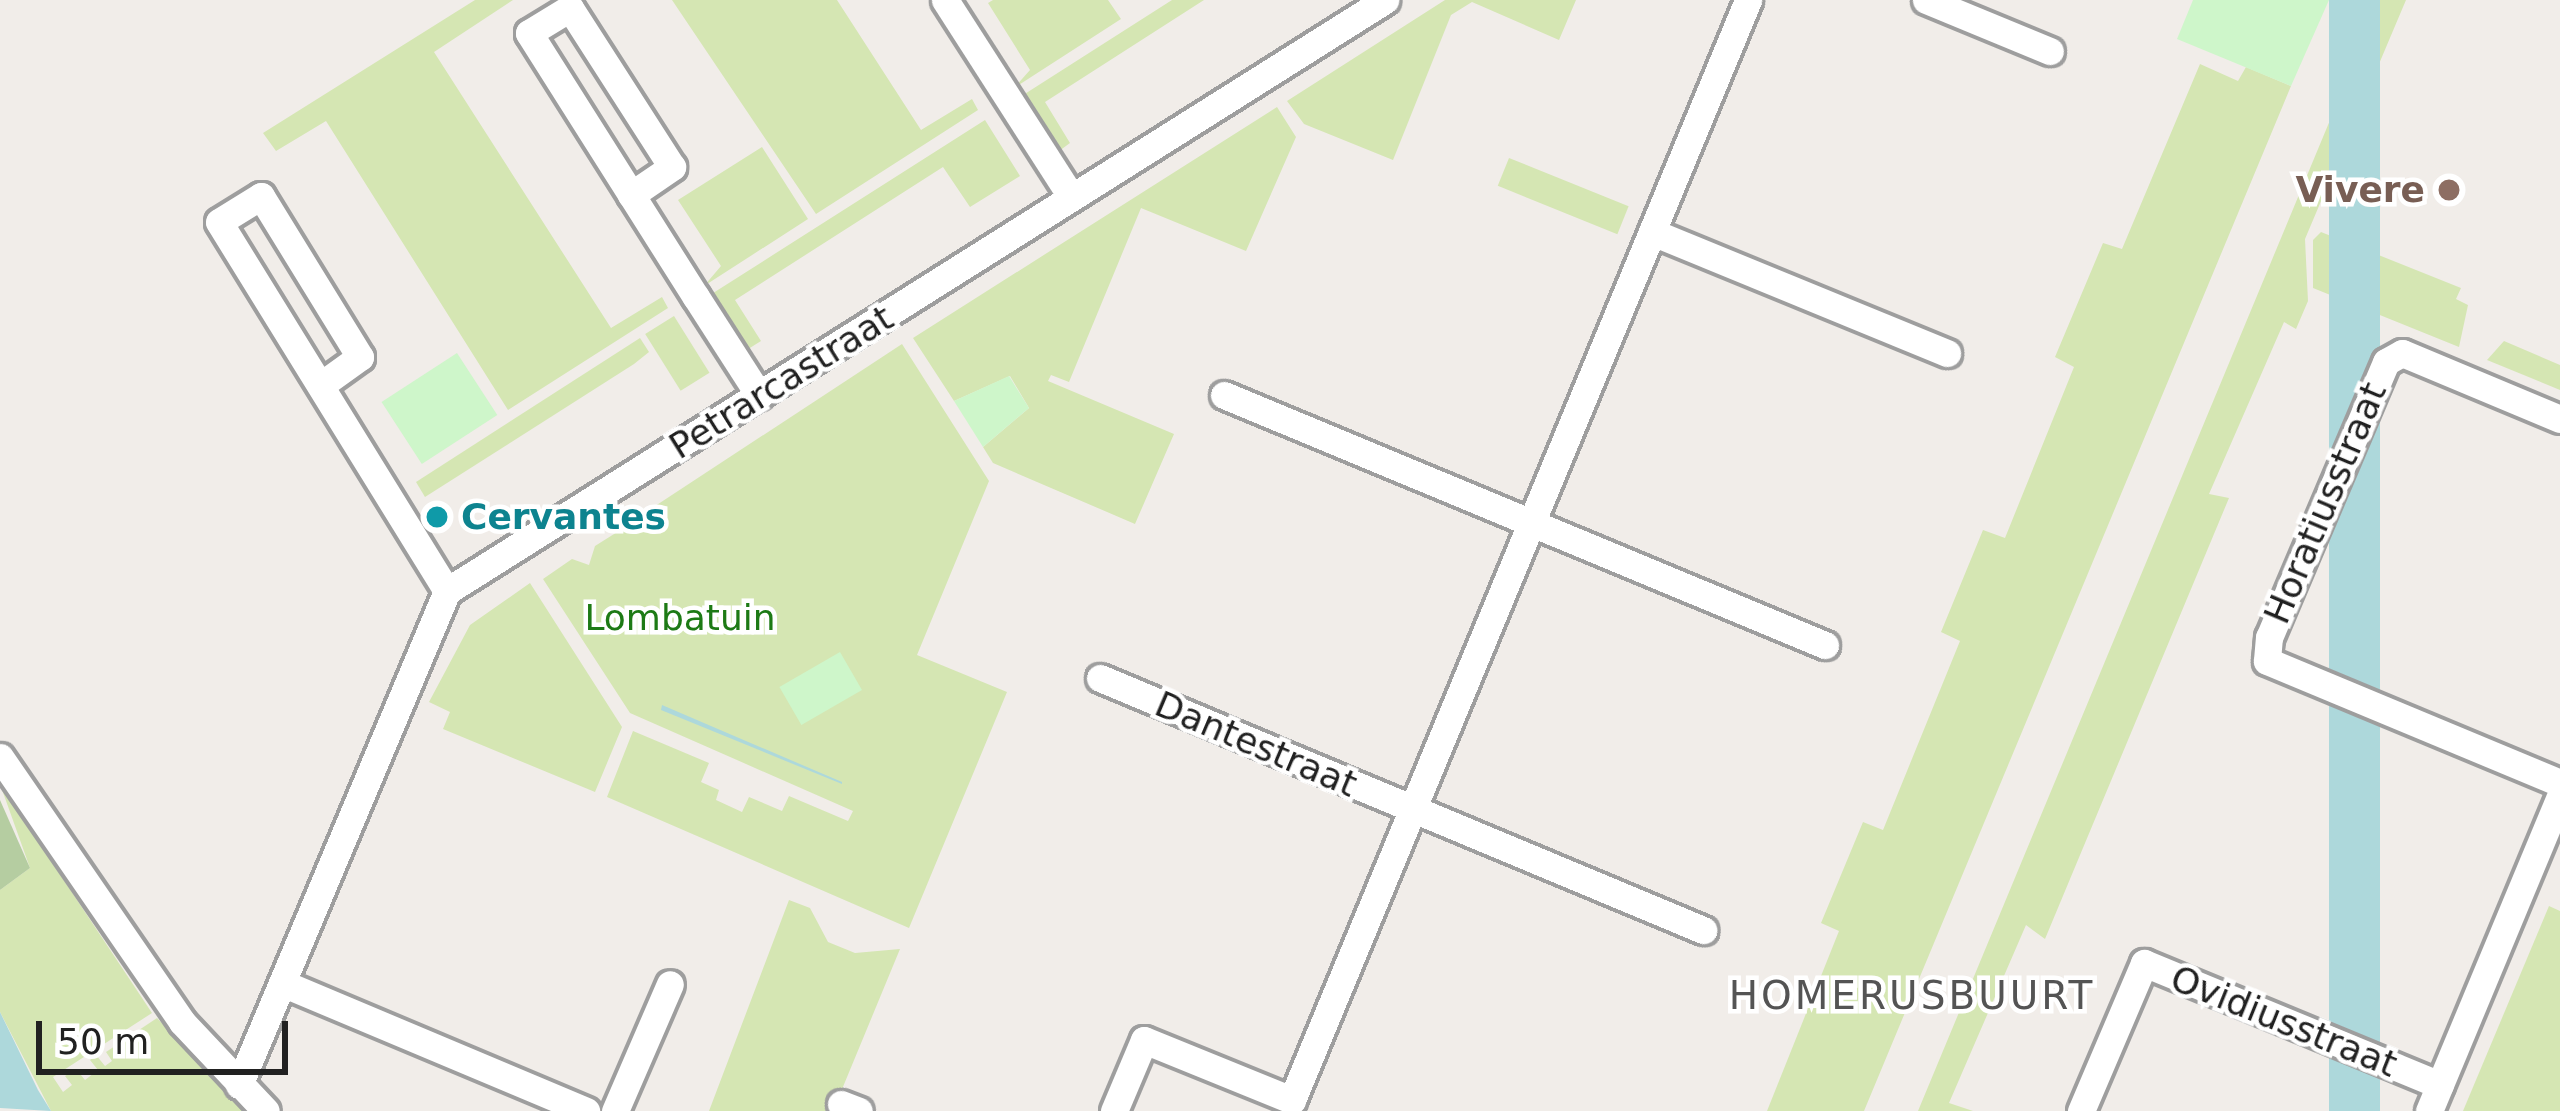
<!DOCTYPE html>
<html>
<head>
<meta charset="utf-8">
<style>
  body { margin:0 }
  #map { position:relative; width:2560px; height:1111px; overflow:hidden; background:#f1ede9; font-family:"DejaVu Sans",sans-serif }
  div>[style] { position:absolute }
  .grass>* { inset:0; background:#d5e6b3; transform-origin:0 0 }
  .forest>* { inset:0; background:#b5cda1 }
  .park>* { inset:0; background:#cef6ca; transform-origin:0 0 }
  .water>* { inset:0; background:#add8db; transform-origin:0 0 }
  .roads { filter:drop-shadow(3px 0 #9e9e9e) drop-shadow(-3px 0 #9e9e9e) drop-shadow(0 3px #9e9e9e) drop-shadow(0 -3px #9e9e9e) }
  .street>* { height:27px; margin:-13.5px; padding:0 13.5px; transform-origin:13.5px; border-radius:13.5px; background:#fff }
  .dots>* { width:33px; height:33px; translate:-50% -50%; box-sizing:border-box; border:6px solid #fff; border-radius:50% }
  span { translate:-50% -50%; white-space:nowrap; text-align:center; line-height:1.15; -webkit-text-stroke:9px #fff; paint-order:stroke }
  .education-label { font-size:36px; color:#785e54; font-weight:700 }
  .right { translate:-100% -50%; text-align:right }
  .street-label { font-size:36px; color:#212121 }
  .culture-label { font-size:36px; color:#0d838f; font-weight:700 }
  .left { translate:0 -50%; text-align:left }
  .park-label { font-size:36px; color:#1d7a15 }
  .neighbourhood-label { font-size:39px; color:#545454; letter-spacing:3px }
  .scale { position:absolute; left:36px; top:1021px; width:252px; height:54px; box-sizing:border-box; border:6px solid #212121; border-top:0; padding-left:15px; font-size:36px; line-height:42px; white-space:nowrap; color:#212121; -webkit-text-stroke:9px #fff; paint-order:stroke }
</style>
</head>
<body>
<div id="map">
  <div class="grass">
    <div style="clip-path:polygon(475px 0,513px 0,434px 52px,611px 328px,662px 297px,668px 308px,508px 410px,326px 121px,276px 151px,263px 133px)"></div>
    <div style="clip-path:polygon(672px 0,837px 0,921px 130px,972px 99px,978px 110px,816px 214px)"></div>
    <div style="clip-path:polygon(993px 0,1108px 0,1121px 19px,1014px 88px,1030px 70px,988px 3px)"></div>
    <div style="clip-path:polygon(1172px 0,1204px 0,1045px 102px,1070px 143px,1055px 154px,1020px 97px)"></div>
    <div style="clip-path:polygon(1445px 0,1576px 0,1559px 40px,1472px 2px,1451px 15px,1393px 160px,1304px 124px,1287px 101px)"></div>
    <div style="clip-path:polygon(2380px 0,2406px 0,2305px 239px,2308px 301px,2296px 329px,2284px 322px,2209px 494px,2229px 498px,2045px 939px,2026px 925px,1949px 1103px,1973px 1111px,1918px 1111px)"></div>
    <div style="clip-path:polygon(2200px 64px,2238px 81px,2246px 67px,2291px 86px,1864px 1111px,1767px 1111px,1839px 931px,1821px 923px,1863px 822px,1883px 830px,1960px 641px,1941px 632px,1983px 530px,2005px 538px,2074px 367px,2055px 357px,2103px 243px,2122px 249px)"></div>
    <div style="clip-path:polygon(1277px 107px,1296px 137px,1246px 251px,1141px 208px,1069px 382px,1051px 375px,1048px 381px,1174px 434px,1135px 524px,993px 463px,983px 447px,1029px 408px,1010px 376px,954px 401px,913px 338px)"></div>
    <div style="clip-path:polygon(985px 120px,1020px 176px,970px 207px,943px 167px,735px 300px,761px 341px,745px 351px,710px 295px)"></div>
    <div style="clip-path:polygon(762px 147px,808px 219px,704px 286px,721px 266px,678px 200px)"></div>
    <div style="left:1509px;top:158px;width:129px;height:30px;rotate:22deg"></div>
    <div style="clip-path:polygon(2321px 232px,2461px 288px,2456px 299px,2468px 305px,2459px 347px,2313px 288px,2313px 240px)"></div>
    <div style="left:674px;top:316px;width:67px;height:34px;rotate:58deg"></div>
    <div style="clip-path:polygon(640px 338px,649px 352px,634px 364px,425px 497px,416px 482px)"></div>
    <div style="clip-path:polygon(2504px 341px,2560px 365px,2560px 390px,2487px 360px)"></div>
    <div style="clip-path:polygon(902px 344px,989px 481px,917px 655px,1007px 692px,909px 928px,607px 797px,633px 731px,709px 763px,701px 782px,719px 790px,716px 800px,742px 812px,749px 797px,782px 811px,789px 796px,848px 821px,853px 811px,630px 713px,543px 579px,572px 559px,589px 565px,595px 546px,622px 529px,637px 534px,643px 514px)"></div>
    <div style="clip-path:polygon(530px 583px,622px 727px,595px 792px,443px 729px,450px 712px,429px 702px,470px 625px)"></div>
    <div style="clip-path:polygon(0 784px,152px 1013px,53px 1077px,63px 1092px,72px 1085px,65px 1076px,76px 1069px,85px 1080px,98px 1070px,90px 1060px,96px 1055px,105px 1066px,112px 1061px,106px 1052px,157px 1018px,245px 1111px,51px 1111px,0 1012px,0 890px,30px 868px)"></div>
    <div style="clip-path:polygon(789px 900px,810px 908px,828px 942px,855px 953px,900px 949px,833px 1111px,709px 1111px)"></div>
    <div style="clip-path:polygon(2549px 906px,2560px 911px,2560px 1111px,2463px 1111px)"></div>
  </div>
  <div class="forest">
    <div style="clip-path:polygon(0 800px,30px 868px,0 890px)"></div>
  </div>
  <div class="park">
    <div style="clip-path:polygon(2193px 0,2329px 0,2291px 86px,2177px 39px)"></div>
    <div style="left:457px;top:353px;width:74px;height:90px;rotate:57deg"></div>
    <div style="clip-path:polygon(1009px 376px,1029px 408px,983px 447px,954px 401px)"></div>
    <div style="left:840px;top:652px;width:44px;height:70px;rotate:60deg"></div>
  </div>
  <div class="water">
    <div style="left:2329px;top:0;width:51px;height:1204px"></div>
    <div style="clip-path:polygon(662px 705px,842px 782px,842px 784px,661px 710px)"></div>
    <div style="clip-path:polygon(0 1012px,38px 1090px,51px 1111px,0 1108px)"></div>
  </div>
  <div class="roads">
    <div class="street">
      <div style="left:945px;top:0;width:232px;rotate:57.3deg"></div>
      <div style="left:1926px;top:0;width:134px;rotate:22.4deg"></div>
      <div style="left:631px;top:195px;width:50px;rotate:-34.3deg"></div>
      <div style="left:672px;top:167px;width:189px;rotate:-122.7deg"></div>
      <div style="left:570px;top:8px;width:48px;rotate:148.6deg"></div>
      <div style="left:529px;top:33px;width:312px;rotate:57.7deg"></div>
      <div style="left:696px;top:297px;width:117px;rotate:57.3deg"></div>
      <div style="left:1652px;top:232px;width:319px;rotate:22.3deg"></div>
      <div style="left:321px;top:385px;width:48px;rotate:-35.7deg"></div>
      <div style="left:360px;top:357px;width:189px;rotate:-121.6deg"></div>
      <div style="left:261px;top:196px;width:49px;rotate:148.2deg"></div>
      <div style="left:219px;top:222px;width:434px;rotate:58.3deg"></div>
      <div style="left:1224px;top:395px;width:651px;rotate:22.59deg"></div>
      <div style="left:2560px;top:419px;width:171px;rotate:-157.3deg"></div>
      <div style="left:2402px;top:353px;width:18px;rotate:151deg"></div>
      <div style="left:2386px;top:362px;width:299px;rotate:113deg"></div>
      <div style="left:2269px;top:637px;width:24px;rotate:95deg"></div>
      <div style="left:2267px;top:661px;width:317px;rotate:22.6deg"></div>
      <div style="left:1100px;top:678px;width:654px;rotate:22.68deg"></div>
      <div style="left:0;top:757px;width:321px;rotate:55.5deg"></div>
      <div style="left:182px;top:1022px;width:122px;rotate:46.7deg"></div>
      <div style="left:282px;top:983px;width:330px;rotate:22.8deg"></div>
      <div style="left:239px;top:1085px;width:536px;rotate:-67.17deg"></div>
      <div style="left:447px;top:591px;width:1109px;rotate:-32.21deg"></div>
      <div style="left:841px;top:1104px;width:19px;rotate:21deg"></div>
      <div style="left:615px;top:1111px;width:138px;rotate:-66.6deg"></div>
      <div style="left:1114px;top:1111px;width:77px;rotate:-67.1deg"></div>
      <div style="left:1144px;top:1040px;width:160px;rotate:22.1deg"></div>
      <div style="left:1292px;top:1100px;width:1191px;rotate:-67.48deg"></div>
      <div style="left:2081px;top:1111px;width:161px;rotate:-66.9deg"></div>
      <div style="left:2144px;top:963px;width:320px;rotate:22.4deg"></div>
      <div style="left:2429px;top:1111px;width:340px;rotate:-67.4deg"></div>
    </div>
  </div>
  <div class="dots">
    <div style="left:2449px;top:190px;background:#8d6e63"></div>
    <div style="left:437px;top:517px;background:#0f9aa8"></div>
  </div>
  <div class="education-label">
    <span class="right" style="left:2425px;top:190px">Vivere</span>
  </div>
  <div class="street-label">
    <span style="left:781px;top:382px;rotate:-32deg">Petrarcastraat</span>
    <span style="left:2325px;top:503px;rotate:-67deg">Horatiusstraat</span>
    <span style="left:1256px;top:744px;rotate:23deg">Dantestraat</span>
    <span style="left:2284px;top:1021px;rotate:22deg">Ovidiusstraat</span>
  </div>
  <div class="culture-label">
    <span class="left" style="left:461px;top:517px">Cervantes</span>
  </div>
  <div class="park-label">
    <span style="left:680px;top:618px">Lombatuin</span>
  </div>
  <div class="neighbourhood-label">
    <span style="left:1912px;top:996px">HOMERUSBUURT</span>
  </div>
  <div class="scale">50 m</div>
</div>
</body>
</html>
